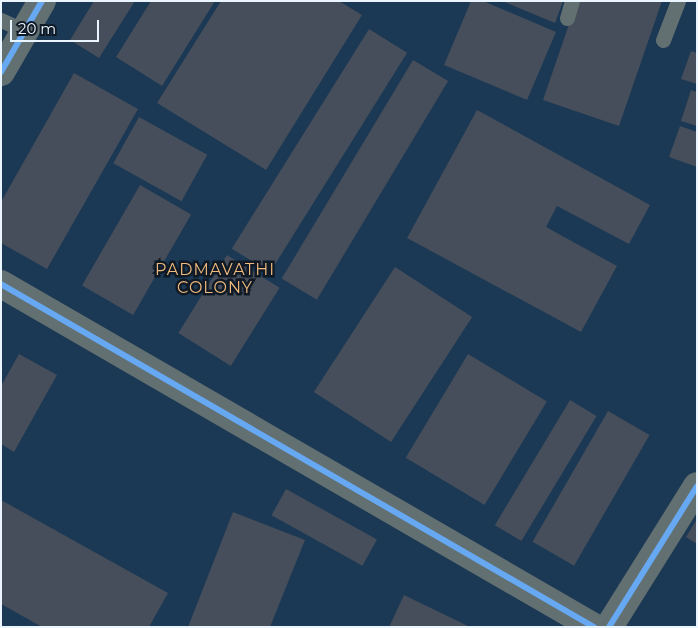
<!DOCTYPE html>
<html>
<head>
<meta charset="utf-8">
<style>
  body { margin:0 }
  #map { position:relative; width:698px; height:628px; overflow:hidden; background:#253340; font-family:Montserrat,sans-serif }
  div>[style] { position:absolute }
  .built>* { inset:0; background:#1b3854; transform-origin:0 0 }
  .building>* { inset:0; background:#454e5a; transform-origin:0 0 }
  .lane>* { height:15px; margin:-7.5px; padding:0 7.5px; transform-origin:7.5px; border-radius:7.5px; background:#637071 }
  .street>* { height:28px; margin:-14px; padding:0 14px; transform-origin:14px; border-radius:14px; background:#637071 }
  .cycleway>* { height:6px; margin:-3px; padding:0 3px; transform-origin:3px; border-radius:3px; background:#66a8f1 }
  span { translate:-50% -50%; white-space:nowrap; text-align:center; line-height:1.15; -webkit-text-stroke:5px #0f1a26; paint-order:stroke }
  .neighbourhood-label { font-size:16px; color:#f1bb7e; letter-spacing:1px }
  .frame { position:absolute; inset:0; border:2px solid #ebf5ff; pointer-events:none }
  .scale { position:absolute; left:10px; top:20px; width:89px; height:22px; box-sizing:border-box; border:2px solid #ebf5ff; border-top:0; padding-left:6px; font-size:15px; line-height:18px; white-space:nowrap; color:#ebf5ff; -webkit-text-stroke:4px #0f1a26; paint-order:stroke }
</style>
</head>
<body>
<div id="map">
  <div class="built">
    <div style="left:1px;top:1px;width:696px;height:626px"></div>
  </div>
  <div class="building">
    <div style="clip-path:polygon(94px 1px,135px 1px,99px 58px,70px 40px)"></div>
    <div style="clip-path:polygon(151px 1px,215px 1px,162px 86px,116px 57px)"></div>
    <div style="clip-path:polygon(221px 1px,339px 1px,362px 15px,266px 170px,157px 103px)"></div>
    <div style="clip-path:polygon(471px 1px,483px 1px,556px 32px,527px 100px,444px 65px)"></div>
    <div style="clip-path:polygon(502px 1px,563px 1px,555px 23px)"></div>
    <div style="clip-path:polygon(577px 1px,662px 1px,619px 126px,543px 100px)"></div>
    <div style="left:369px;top:29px;width:45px;height:259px;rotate:32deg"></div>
    <div style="clip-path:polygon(691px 51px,697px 53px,697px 84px,681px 79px)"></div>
    <div style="left:413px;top:60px;width:41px;height:255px;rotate:31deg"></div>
    <div style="clip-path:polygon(74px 73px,138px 109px,47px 269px,1px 243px,1px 202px)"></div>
    <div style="clip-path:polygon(691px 90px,697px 92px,697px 126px,681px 121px)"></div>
    <div style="clip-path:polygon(477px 110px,650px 205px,629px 244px,557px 206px,546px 227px,617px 266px,581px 332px,407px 238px)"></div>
    <div style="left:139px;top:117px;width:78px;height:53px;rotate:29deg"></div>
    <div style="clip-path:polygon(680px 126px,697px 132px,697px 167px,669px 157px)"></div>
    <div style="left:140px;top:185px;width:59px;height:116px;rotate:30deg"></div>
    <div style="left:227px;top:255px;width:62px;height:92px;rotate:32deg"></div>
    <div style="left:395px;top:267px;width:92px;height:149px;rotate:33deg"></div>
    <div style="clip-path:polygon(19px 354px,57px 375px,14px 452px,1px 444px,1px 386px)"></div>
    <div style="left:468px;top:354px;width:92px;height:121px;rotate:31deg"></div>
    <div style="left:570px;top:400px;width:31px;height:146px;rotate:31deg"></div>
    <div style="left:608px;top:411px;width:48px;height:151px;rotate:30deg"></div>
    <div style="left:286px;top:489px;width:104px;height:30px;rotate:29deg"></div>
    <div style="clip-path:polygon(1px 500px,168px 593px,149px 627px,42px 627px,1px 604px)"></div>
    <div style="clip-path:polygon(233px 512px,305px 540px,270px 627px,188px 627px)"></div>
    <div style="clip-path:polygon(697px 519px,697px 544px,686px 537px)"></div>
    <div style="clip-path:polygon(404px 595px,470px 627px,389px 627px)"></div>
  </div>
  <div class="lane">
    <div style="left:567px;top:18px;width:18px;rotate:-74deg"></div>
    <div style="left:1px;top:20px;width:26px;rotate:25deg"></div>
    <div style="left:663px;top:40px;width:42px;rotate:-69deg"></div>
  </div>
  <div class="street">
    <div style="left:1px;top:72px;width:82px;rotate:-60deg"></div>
    <div style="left:1px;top:284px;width:685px;rotate:30.05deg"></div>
    <div style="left:609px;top:627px;width:166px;rotate:-58deg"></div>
  </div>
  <div class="cycleway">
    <div style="left:1px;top:72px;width:82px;rotate:-60deg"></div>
    <div style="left:1px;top:284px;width:685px;rotate:30.05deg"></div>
    <div style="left:609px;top:627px;width:166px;rotate:-58deg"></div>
  </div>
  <div class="neighbourhood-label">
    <span style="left:215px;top:279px">PADMAVATHI<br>COLONY</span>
  </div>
  <div class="frame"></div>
  <div class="scale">20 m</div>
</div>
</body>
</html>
